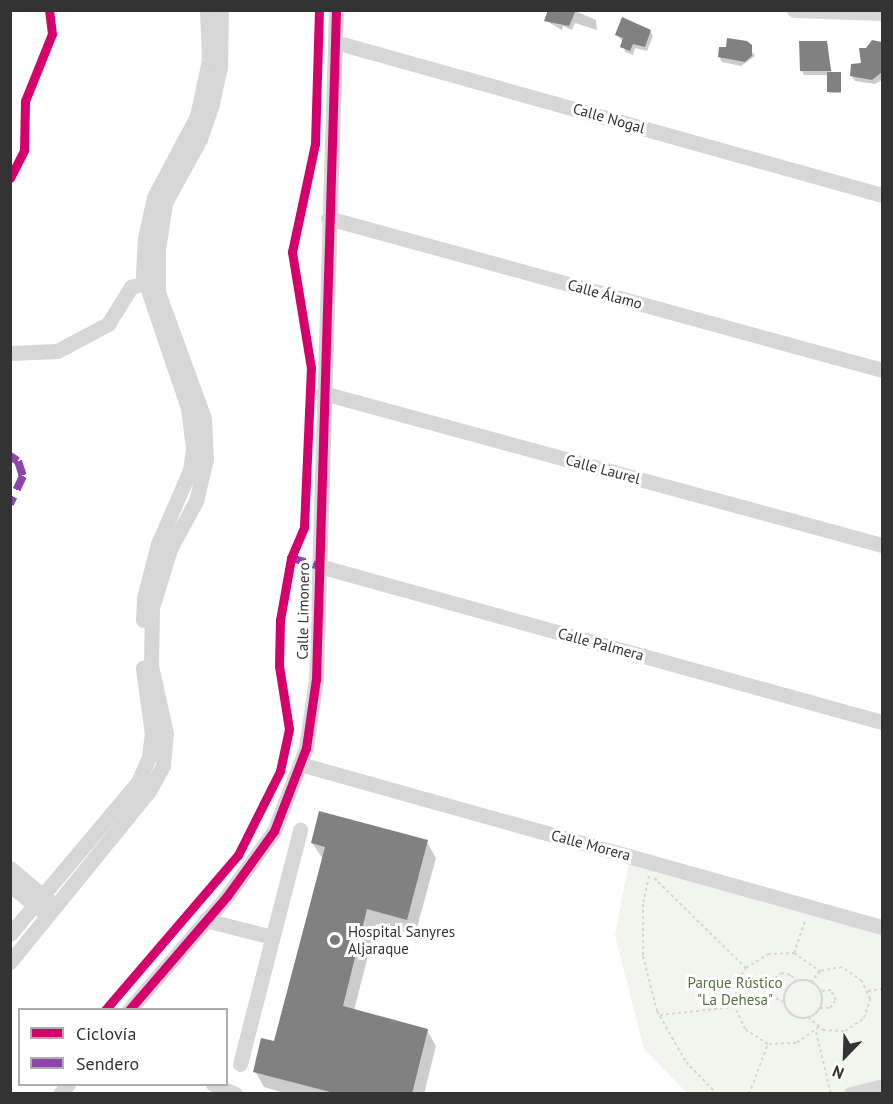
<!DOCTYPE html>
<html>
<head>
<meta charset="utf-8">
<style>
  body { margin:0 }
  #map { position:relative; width:893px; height:1104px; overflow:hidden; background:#fff; font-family:"PT Sans",sans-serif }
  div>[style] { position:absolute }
  .green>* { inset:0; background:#f1f5ed }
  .shadow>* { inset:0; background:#0003 }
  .building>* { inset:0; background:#818181; transform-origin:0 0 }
  .path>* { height:2px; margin-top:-1px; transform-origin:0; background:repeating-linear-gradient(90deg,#d6d6d6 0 3px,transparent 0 6px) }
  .path>.ring { margin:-1px; padding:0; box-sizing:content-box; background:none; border:2px solid #d6d6d6; border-radius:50% }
  .minor>* { height:15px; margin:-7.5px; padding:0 7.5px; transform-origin:7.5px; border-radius:7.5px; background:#d7d7d7 }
  .quiet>* { height:8px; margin-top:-4px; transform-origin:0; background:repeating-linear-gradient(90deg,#8e44ad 0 15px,transparent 0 23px) }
  .cycleway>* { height:9px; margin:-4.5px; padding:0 4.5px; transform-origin:4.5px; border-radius:4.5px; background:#d6006c }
  .dots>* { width:16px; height:16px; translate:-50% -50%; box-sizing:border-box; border:3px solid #fff; border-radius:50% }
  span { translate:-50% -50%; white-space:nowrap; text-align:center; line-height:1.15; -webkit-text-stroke:6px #fff; paint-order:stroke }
  .street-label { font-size:15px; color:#333 }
  .poi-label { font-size:15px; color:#333 }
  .left { translate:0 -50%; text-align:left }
  .park-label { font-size:15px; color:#56703f }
  .frame { position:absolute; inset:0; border:12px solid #333; pointer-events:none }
  .legend { position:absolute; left:18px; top:1008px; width:210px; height:78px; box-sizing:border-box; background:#fff; border:2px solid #adadad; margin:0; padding:8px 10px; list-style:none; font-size:18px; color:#333 }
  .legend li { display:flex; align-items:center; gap:12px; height:30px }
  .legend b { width:30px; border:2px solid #adadad }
  .north { position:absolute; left:815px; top:1026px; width:60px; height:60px; -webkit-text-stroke:4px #fff; paint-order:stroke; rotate:203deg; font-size:16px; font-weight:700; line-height:24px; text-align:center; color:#333 }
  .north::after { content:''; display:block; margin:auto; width:21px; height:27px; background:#333; clip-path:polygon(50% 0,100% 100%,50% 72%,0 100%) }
</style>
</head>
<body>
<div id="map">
  <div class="green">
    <div style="clip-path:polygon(630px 856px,882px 927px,882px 1086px,850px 1094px,687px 1093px,644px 1049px,615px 936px)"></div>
  </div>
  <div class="shadow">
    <div style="clip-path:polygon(573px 10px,596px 20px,597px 30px,575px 23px,572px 30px,563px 26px,562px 30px,546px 21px)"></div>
    <div style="clip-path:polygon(650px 31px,653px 36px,647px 51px,635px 48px,633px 55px,625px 52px,623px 42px,617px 35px)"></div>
    <div style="clip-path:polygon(826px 42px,832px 73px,841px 75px,841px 93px,829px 93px,828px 75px,804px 75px,801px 70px)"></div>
    <div style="clip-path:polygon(873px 42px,882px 43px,882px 80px,875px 84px,855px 81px,852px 76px,863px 65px)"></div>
    <div style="clip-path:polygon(746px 43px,755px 56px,741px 66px,722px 62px,719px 57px,727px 49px)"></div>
    <div style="clip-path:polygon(427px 842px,436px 858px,415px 935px,376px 924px,354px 1011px,427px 1030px,436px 1046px,424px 1094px,288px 1094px,264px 1087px,255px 1071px,276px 1043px,323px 859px,312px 843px)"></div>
  </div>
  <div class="building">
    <div style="clip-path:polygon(548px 10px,576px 10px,569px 26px,544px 21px)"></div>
    <div style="clip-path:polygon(622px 17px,651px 30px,645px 47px,633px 44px,630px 51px,620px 47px,623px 38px,615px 35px)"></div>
    <div style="clip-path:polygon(727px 38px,747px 41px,752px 45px,752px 56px,745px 62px,718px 57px,719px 47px,726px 47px)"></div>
    <div style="clip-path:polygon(872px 40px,882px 42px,882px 72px,872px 80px,850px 76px,851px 64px,861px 63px,859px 48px,866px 48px)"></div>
    <div style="clip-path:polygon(799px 41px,827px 41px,831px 71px,800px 71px)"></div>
    <div style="left:827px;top:72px;width:14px;height:20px"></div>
    <div style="clip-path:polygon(319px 811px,428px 840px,407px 920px,367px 909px,343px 1006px,428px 1029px,412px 1094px,338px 1094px,253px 1072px,261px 1038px,274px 1041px,325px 847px,311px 843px)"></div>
  </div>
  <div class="path">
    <div style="left:649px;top:876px;width:29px;rotate:102deg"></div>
    <div style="left:643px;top:904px;width:52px;rotate:90deg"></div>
    <div style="left:643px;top:956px;width:57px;rotate:75.7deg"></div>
    <div style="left:657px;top:1011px;width:59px;rotate:60.4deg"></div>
    <div style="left:686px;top:1062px;width:45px;rotate:45.9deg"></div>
    <div style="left:654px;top:878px;width:129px;rotate:44.4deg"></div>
    <div style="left:794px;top:953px;width:36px;rotate:-71deg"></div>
    <div class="ring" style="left:784px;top:980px;width:36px;height:36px"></div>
    <div style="left:868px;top:991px;width:14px;rotate:-8deg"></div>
    <div style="left:784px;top:1002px;width:14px;rotate:-155deg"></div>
    <div style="left:771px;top:996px;width:14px;rotate:-94deg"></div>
    <div style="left:770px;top:982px;width:14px;rotate:-39deg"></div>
    <div style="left:781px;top:973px;width:10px;rotate:11deg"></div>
    <div style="left:791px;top:975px;width:9px;rotate:54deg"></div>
    <div style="left:820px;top:1008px;width:10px"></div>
    <div style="left:830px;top:1008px;width:10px;rotate:-53deg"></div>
    <div style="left:836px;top:1000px;width:11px;rotate:-117deg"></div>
    <div style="left:831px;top:990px;width:11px;rotate:175deg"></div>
    <div style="left:660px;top:1015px;width:75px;rotate:-6.1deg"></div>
    <div style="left:808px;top:1017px;width:20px;rotate:41deg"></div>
    <div style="left:823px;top:1030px;width:22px;rotate:3deg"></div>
    <div style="left:845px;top:1031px;width:23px;rotate:-34deg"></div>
    <div style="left:864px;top:1018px;width:20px;rotate:-72deg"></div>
    <div style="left:870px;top:999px;width:20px;rotate:-114deg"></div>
    <div style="left:862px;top:981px;width:24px;rotate:-145deg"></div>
    <div style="left:842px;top:967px;width:22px;rotate:170deg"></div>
    <div style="left:820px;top:971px;width:14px;rotate:129deg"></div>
    <div style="left:819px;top:1027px;width:28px;rotate:145deg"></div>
    <div style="left:796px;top:1043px;width:28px;rotate:178deg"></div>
    <div style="left:768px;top:1044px;width:27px;rotate:-147deg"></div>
    <div style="left:745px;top:1029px;width:24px;rotate:-114deg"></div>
    <div style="left:735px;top:1007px;width:27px;rotate:-84deg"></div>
    <div style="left:738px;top:980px;width:14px;rotate:-56deg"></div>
    <div style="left:746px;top:968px;width:26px;rotate:-32deg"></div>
    <div style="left:768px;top:954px;width:26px;rotate:-2deg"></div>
    <div style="left:794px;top:953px;width:32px;rotate:35deg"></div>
    <div style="left:816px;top:1032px;width:64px;rotate:76.4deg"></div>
    <div style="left:749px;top:1094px;width:53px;rotate:-69.2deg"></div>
  </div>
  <div class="minor">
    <div style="left:794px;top:10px;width:88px;rotate:2deg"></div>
    <div style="left:335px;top:42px;width:568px;rotate:15.63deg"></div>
    <div style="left:328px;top:218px;width:574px;rotate:15.34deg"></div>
    <div style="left:10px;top:353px;width:47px;rotate:-2.4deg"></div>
    <div style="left:57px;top:351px;width:58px;rotate:-27.9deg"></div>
    <div style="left:108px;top:324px;width:44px;rotate:-58.1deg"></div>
    <div style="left:131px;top:287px;width:22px;rotate:-16deg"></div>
    <div style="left:323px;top:393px;width:579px;rotate:15.21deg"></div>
    <div style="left:319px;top:566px;width:584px;rotate:15.49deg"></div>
    <div style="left:143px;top:620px;width:22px;rotate:-87deg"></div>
    <div style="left:144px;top:598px;width:56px;rotate:-75.5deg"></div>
    <div style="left:158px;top:544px;width:81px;rotate:-66.6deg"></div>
    <div style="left:190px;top:470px;width:22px;rotate:-82deg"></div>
    <div style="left:193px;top:448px;width:40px;rotate:-97.1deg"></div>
    <div style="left:188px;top:408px;width:140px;rotate:-108.7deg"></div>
    <div style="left:143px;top:275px;width:37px;rotate:-87deg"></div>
    <div style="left:145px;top:238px;width:42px;rotate:-77.6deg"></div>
    <div style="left:154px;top:197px;width:92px;rotate:-62deg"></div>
    <div style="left:197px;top:116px;width:57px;rotate:-77.9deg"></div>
    <div style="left:209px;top:60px;width:50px;rotate:-92.3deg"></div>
    <div style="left:300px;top:764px;width:604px;rotate:15.65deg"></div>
    <div style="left:10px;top:868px;width:51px;rotate:40.2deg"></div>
    <div style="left:10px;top:885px;width:40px;rotate:39deg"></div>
    <div style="left:205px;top:920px;width:69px;rotate:14.2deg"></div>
    <div style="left:10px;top:934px;width:199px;rotate:-49.9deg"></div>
    <div style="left:138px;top:782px;width:27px;rotate:-66deg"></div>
    <div style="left:149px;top:757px;width:23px;rotate:-83deg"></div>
    <div style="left:152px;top:734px;width:67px;rotate:-97.8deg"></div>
    <div style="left:10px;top:962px;width:220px;rotate:-50.9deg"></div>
    <div style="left:149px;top:791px;width:29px;rotate:-61deg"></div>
    <div style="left:163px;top:766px;width:33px;rotate:-85deg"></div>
    <div style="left:166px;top:733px;width:69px;rotate:-102.6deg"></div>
    <div style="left:151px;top:666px;width:58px;rotate:-89deg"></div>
    <div style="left:152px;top:608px;width:62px;rotate:-73deg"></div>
    <div style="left:170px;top:549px;width:55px;rotate:-61.6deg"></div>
    <div style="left:196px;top:501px;width:43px;rotate:-76.6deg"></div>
    <div style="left:206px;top:459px;width:41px;rotate:-92.8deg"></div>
    <div style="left:204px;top:418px;width:134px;rotate:-110.1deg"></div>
    <div style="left:158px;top:292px;width:42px;rotate:-90deg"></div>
    <div style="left:158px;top:250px;width:48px;rotate:-81.5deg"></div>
    <div style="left:165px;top:203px;width:73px;rotate:-61.3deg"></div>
    <div style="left:200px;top:139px;width:37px;rotate:-71deg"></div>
    <div style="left:212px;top:104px;width:38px;rotate:-78deg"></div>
    <div style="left:220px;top:67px;width:57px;rotate:-89deg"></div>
    <div style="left:129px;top:1010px;width:150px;rotate:-49.3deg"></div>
    <div style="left:227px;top:896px;width:80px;rotate:-54.1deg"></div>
    <div style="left:274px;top:831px;width:89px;rotate:-68.9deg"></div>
    <div style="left:306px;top:748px;width:70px;rotate:-81.8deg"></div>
    <div style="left:316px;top:679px;width:669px;rotate:-88.29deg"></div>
    <div style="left:240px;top:1064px;width:242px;rotate:-75.6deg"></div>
    <div style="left:213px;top:1084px;width:24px;rotate:24deg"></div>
    <div style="left:60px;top:1094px;width:13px;rotate:-51deg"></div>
    <div style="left:851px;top:1094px;width:32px;rotate:-14deg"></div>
  </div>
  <div class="quiet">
    <div style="left:10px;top:456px;width:9px;rotate:32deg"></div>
    <div style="left:18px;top:461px;width:16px;rotate:72deg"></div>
    <div style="left:23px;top:476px;width:31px;rotate:115deg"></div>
    <div style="left:291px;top:558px;width:29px;rotate:16deg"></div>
  </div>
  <div class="cycleway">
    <div style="left:10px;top:178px;width:31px;rotate:-63deg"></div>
    <div style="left:24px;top:150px;width:49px;rotate:-88.8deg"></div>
    <div style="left:25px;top:101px;width:72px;rotate:-68.1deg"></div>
    <div style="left:52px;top:34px;width:24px;rotate:-97deg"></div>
    <div style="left:105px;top:1010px;width:204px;rotate:-49.4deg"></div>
    <div style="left:238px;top:855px;width:94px;rotate:-63.4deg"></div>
    <div style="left:280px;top:771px;width:43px;rotate:-77.9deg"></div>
    <div style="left:289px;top:729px;width:64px;rotate:-99deg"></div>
    <div style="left:279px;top:666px;width:46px;rotate:-88.8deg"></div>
    <div style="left:280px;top:620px;width:63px;rotate:-79.9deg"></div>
    <div style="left:291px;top:558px;width:34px;rotate:-67deg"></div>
    <div style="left:304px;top:527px;width:159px;rotate:-87.5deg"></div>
    <div style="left:311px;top:368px;width:118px;rotate:-99.3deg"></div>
    <div style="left:292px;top:252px;width:110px;rotate:-78deg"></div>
    <div style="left:315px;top:144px;width:134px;rotate:-88.3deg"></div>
    <div style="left:129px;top:1010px;width:150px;rotate:-49.3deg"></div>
    <div style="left:227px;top:896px;width:80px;rotate:-54.1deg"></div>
    <div style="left:274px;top:831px;width:89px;rotate:-68.9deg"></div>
    <div style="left:306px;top:748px;width:70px;rotate:-81.8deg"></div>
    <div style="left:316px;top:679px;width:669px;rotate:-88.29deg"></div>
  </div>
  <div class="dots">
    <div style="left:335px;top:940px;background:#7a7a7a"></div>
  </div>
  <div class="street-label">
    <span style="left:609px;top:118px;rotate:16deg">Calle Nogal</span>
    <span style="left:605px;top:294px;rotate:15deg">Calle Álamo</span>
    <span style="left:603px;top:469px;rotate:15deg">Calle Laurel</span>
    <span style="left:303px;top:611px;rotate:-89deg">Calle Limonero</span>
    <span style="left:601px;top:644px;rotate:15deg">Calle Palmera</span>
    <span style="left:591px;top:845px;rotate:15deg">Calle Morera</span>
  </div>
  <div class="poi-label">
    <span class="left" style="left:348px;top:940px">Hospital Sanyres<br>Aljaraque</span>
  </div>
  <div class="park-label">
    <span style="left:735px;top:991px">Parque Rústico<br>"La Dehesa"</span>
  </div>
  <div class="frame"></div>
  <ul class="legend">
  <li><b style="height:8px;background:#d6006c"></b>Ciclovía</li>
  <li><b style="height:8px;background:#8e44ad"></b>Sendero</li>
  </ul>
  <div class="north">N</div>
</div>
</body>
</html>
